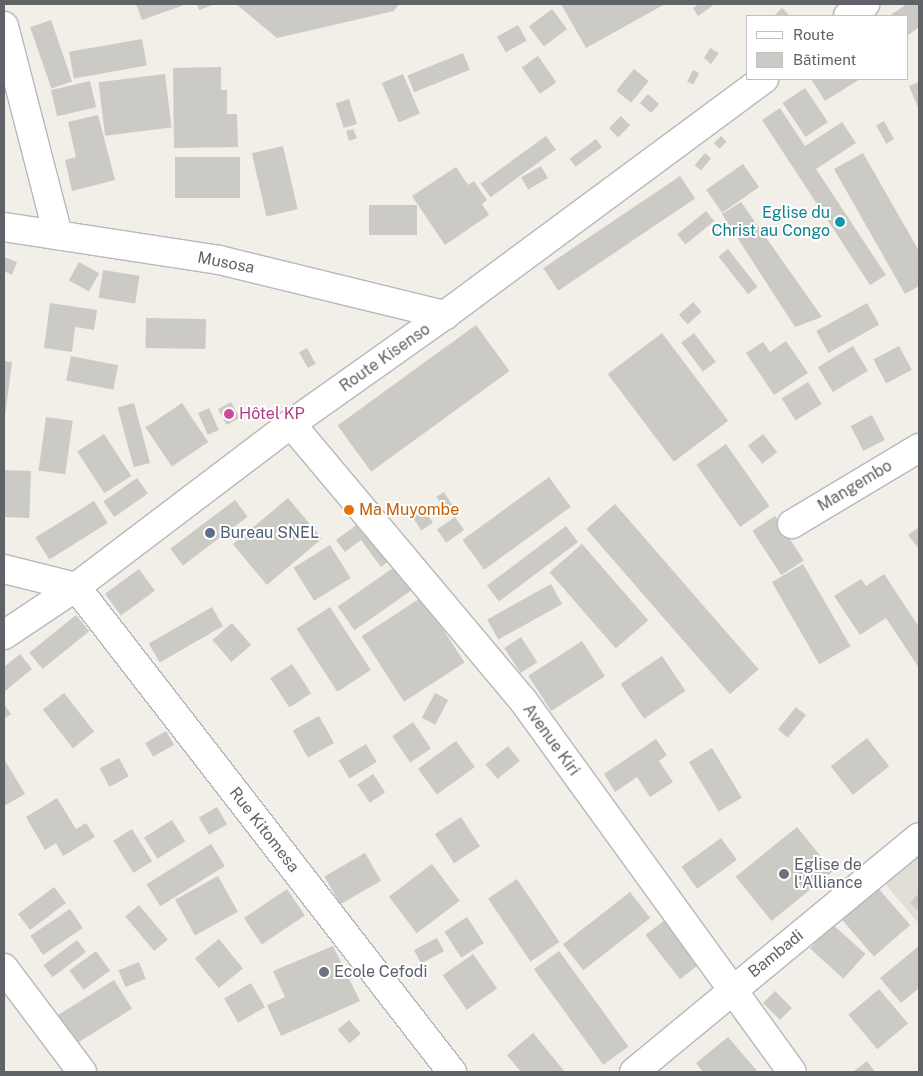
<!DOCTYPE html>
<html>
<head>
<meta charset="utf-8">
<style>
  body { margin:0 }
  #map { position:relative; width:923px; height:1076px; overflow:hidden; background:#f1efe8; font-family:"Public Sans",sans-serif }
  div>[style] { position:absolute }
  .education>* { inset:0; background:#e1ded6 }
  .building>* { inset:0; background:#cccac5; transform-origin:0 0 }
  .roads { filter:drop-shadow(1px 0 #b5b8bc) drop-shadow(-1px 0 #b5b8bc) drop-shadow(0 1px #b5b8bc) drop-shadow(0 -1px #b5b8bc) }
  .minor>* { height:28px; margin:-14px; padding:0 14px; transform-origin:14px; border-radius:14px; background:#fff }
  .dots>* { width:14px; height:14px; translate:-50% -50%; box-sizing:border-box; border:2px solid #fff; border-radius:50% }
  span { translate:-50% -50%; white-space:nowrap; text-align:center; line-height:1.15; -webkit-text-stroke:4px #fff; paint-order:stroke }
  .culture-label { font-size:16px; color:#0d838f }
  .right { translate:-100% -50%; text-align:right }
  .street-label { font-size:16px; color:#5f6368 }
  .hotel-label { font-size:16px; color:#b23c85 }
  .left { translate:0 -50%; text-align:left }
  .food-label { font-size:16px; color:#c56008 }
  .service-label { font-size:16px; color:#4e5e75 }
  .worship-label { font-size:16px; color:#5b616d }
  .frame { position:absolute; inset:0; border:5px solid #5f6368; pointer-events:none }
  .legend { position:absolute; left:746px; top:15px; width:162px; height:65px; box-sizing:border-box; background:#fff; border:1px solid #bfc1c3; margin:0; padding:6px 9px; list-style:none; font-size:15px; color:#5f6368 }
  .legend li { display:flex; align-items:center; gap:10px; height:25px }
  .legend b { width:25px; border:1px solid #bfc1c3 }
</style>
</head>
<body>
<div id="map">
  <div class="education">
    <div style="clip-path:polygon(919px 848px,919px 924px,881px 879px)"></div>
  </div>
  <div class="building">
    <div style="clip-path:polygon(136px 4px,187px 4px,142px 20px)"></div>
    <div style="clip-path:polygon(197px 4px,215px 4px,199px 10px)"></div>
    <div style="clip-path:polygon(236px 4px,399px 4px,394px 11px,277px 38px)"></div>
    <div style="clip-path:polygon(561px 4px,665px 4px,586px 48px)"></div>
    <div style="clip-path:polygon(699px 4px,715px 4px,698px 16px,693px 8px)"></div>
    <div style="clip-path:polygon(907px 4px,919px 4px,919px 27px,907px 36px,907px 16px,889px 16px)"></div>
    <div style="clip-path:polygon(782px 8px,789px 15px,788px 16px,775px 15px)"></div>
    <div style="left:552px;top:9px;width:25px;height:29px;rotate:53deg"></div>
    <div style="left:51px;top:20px;width:65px;height:22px;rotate:71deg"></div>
    <div style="left:518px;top:25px;width:18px;height:24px;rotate:61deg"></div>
    <div style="left:142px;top:39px;width:27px;height:74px;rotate:80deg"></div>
    <div style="clip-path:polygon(710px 48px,719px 53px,711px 64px,704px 58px)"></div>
    <div style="left:463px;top:53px;width:18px;height:60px;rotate:68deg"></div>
    <div style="left:538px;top:56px;width:32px;height:20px;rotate:55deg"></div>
    <div style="clip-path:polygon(221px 67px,221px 90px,227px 90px,227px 114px,237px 114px,238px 147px,174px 148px,173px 68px)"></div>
    <div style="left:634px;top:69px;width:19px;height:28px;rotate:39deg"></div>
    <div style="left:693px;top:70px;width:7px;height:13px;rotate:27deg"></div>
    <div style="left:165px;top:74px;width:54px;height:67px;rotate:83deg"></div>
    <div style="left:403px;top:74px;width:43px;height:23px;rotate:67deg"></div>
    <div style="clip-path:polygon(811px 79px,860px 79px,825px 101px)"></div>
    <div style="left:90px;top:81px;width:27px;height:40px;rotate:77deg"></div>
    <div style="clip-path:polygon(919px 82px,919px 110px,909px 86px)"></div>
    <div style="left:805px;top:88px;width:41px;height:27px;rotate:56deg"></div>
    <div style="left:648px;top:94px;width:15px;height:12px;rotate:42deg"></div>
    <div style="left:349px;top:99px;width:26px;height:14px;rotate:72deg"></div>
    <div style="clip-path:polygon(780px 108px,805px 146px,842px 122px,856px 143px,816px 169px,886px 275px,870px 285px,762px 120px)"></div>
    <div style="clip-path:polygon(98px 115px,115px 180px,72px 191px,65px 160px,76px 157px,68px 122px)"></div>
    <div style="left:621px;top:116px;width:13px;height:17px;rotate:45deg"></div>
    <div style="left:884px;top:121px;width:21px;height:9px;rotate:61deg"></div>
    <div style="clip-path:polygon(353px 129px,357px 138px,349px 141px,346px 131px)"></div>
    <div style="left:546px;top:136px;width:17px;height:81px;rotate:54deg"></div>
    <div style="left:721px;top:136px;width:8px;height:10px;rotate:45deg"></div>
    <div style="left:596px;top:139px;width:10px;height:33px;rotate:53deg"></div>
    <div style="left:283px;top:146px;width:65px;height:32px;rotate:77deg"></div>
    <div style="left:705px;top:153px;width:8px;height:16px;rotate:40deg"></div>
    <div style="clip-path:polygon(863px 153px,919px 251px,919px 286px,905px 294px,834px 169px)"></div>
    <div style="left:175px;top:157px;width:65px;height:41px"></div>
    <div style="left:743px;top:164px;width:28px;height:45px;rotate:55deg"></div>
    <div style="left:541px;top:166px;width:14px;height:23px;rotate:60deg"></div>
    <div style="clip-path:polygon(456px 167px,468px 185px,474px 181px,487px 200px,482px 204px,489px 215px,445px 245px,412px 196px)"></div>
    <div style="left:680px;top:176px;width:27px;height:165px;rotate:56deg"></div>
    <div style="clip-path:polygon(741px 202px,822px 317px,795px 327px,722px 214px)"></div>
    <div style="left:369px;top:205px;width:48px;height:30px"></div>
    <div style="left:706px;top:211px;width:13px;height:37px;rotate:51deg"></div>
    <div style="left:728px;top:249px;width:48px;height:12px;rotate:52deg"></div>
    <div style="clip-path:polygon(4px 257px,17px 262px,12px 275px,4px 271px)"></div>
    <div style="left:79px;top:262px;width:23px;height:21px;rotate:29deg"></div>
    <div style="left:103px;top:270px;width:37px;height:28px;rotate:9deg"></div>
    <div style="left:693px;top:302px;width:13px;height:19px;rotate:48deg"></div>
    <div style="clip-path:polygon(50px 303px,97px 310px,94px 330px,75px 327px,72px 352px,44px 348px)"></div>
    <div style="left:867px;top:303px;width:25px;height:58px;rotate:61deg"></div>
    <div style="left:146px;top:318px;width:60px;height:30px;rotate:1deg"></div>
    <div style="left:476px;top:325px;width:57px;height:171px;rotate:54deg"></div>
    <div style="left:662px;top:333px;width:110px;height:68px;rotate:53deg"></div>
    <div style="left:694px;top:333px;width:36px;height:16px;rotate:53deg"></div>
    <div style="clip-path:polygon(786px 341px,808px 373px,774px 395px,746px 353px,763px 342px,770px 352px)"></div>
    <div style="left:853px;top:346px;width:29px;height:41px;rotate:59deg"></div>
    <div style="left:899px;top:346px;width:27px;height:29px;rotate:62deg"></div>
    <div style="left:307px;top:348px;width:18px;height:9px;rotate:61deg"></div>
    <div style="left:71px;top:356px;width:48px;height:25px;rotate:11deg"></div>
    <div style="clip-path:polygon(4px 361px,12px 362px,5px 416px,4px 416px)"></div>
    <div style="left:808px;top:382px;width:26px;height:31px;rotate:58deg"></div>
    <div style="left:231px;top:402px;width:18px;height:15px;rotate:61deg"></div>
    <div style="left:134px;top:403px;width:62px;height:17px;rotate:75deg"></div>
    <div style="left:182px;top:403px;width:47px;height:44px;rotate:56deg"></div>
    <div style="left:209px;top:408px;width:24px;height:12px;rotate:66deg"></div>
    <div style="left:872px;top:415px;width:28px;height:24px;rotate:63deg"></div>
    <div style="left:46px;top:417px;width:27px;height:54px;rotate:8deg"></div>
    <div style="left:104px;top:434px;width:50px;height:32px;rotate:57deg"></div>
    <div style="left:763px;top:434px;width:23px;height:19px;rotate:52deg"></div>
    <div style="left:726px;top:444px;width:76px;height:36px;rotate:55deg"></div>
    <div style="left:4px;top:470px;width:27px;height:47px;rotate:2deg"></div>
    <div style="left:549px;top:477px;width:37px;height:107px;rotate:54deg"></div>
    <div style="left:137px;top:478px;width:19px;height:41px;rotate:55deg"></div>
    <div style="left:444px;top:492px;width:15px;height:9px;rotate:58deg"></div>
    <div style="left:288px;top:498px;width:53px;height:72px;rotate:50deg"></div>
    <div style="left:235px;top:500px;width:21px;height:81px;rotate:53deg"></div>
    <div style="left:94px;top:501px;width:26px;height:69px;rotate:58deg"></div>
    <div style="left:615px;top:504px;width:219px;height:38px;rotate:49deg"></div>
    <div style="left:422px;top:506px;width:20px;height:14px;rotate:57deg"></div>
    <div style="left:775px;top:516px;width:53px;height:27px;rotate:57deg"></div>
    <div style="clip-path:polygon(367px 517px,395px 556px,381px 567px,361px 540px,345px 552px,336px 540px)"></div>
    <div style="left:455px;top:517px;width:16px;height:22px;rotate:55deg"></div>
    <div style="left:566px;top:526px;width:20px;height:99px;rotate:53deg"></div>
    <div style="clip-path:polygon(919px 527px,919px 549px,908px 535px)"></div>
    <div style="left:582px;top:544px;width:101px;height:43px;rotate:49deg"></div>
    <div style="left:330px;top:545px;width:39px;height:43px;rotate:58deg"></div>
    <div style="left:400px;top:563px;width:29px;height:76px;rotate:55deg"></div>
    <div style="left:803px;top:564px;width:95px;height:36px;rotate:60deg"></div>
    <div style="left:139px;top:569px;width:27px;height:42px;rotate:54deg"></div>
    <div style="clip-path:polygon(884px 574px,919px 627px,919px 668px,886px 618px,860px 635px,834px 596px,861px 579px,866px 586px)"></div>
    <div style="left:551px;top:584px;width:23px;height:73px;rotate:61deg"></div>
    <div style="left:422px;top:597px;width:78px;height:72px;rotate:57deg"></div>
    <div style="left:212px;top:607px;width:22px;height:73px;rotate:60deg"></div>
    <div style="left:330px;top:607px;width:75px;height:40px;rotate:57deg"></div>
    <div style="left:76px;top:615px;width:21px;height:60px;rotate:51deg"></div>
    <div style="left:232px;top:623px;width:29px;height:26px;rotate:49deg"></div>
    <div style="left:521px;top:637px;width:30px;height:20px;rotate:57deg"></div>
    <div style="left:582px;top:641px;width:42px;height:64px;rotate:57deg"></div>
    <div style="clip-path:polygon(20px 654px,32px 669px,4px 692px,4px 667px)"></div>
    <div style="left:662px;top:656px;width:42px;height:50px;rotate:56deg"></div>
    <div style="left:292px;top:664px;width:35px;height:26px;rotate:57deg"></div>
    <div style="left:64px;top:693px;width:49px;height:27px;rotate:52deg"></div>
    <div style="left:435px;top:693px;width:15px;height:28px;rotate:28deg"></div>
    <div style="clip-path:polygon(4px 704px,11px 714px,4px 719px)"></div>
    <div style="left:796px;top:707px;width:13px;height:29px;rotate:39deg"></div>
    <div style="left:319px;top:716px;width:31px;height:30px;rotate:61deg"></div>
    <div style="left:413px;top:722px;width:32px;height:25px;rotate:56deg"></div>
    <div style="left:166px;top:731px;width:16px;height:24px;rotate:60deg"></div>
    <div style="left:867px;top:738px;width:36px;height:46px;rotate:52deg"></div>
    <div style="clip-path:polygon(656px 739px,667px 755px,659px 761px,673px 782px,650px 797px,637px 777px,615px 792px,604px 774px)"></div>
    <div style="left:456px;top:741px;width:32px;height:47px;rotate:54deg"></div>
    <div style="left:366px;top:744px;width:21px;height:32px;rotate:59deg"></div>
    <div style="left:508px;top:746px;width:19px;height:29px;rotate:51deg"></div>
    <div style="left:712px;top:748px;width:58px;height:27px;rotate:59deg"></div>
    <div style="left:119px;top:758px;width:21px;height:22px;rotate:62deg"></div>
    <div style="clip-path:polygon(4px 759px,25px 794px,4px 806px)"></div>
    <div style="left:373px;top:774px;width:22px;height:19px;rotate:56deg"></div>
    <div style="clip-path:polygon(57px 798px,76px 829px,86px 823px,95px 837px,63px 856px,56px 843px,45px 850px,26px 817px)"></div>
    <div style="left:217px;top:807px;width:20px;height:21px;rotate:60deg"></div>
    <div style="left:461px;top:817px;width:35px;height:31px;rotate:57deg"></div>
    <div style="left:172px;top:820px;width:25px;height:33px;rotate:58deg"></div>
    <div style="left:797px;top:827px;width:57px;height:79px;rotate:51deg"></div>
    <div style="left:132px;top:829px;width:38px;height:22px;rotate:58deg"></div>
    <div style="left:721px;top:838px;width:27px;height:49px;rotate:54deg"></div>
    <div style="left:211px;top:844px;width:26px;height:76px;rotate:58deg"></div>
    <div style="left:365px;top:853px;width:32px;height:47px;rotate:60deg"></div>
    <div style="left:432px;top:864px;width:46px;height:54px;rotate:53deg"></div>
    <div style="left:218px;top:876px;width:41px;height:49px;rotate:61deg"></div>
    <div style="left:517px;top:879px;width:76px;height:35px;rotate:56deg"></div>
    <div style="left:54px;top:887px;width:20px;height:45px;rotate:53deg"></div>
    <div style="left:878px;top:888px;width:49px;height:48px;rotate:49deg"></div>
    <div style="left:287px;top:889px;width:32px;height:52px;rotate:56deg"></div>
    <div style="left:630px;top:892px;width:33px;height:85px;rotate:52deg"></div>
    <div style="clip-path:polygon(919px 893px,919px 911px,910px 903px)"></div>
    <div style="left:139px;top:905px;width:45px;height:18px;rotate:50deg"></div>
    <div style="left:70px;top:909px;width:23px;height:48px;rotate:56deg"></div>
    <div style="left:467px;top:917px;width:31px;height:27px;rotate:57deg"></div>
    <div style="left:666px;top:919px;width:56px;height:26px;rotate:52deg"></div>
    <div style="left:832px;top:924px;width:45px;height:33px;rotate:42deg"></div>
    <div style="left:437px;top:938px;width:15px;height:26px;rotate:62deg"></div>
    <div style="left:219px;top:939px;width:38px;height:31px;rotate:51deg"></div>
    <div style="left:77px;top:940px;width:15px;height:42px;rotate:53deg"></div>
    <div style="clip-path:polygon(333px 946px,360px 1001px,281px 1036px,267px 1005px,285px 997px,273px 971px)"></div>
    <div style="clip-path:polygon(919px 946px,919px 988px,901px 1003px,880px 978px)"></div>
    <div style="left:96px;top:951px;width:24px;height:33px;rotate:54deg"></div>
    <div style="left:559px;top:951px;width:118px;height:31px;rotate:54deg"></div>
    <div style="left:473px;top:954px;width:42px;height:37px;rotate:55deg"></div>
    <div style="left:139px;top:962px;width:18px;height:22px;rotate:68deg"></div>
    <div style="left:114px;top:980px;width:34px;height:66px;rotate:58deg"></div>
    <div style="left:251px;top:983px;width:28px;height:31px;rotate:60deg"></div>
    <div style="left:879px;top:989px;width:45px;height:40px;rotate:50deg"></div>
    <div style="left:775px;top:991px;width:24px;height:17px;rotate:45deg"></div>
    <div style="left:349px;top:1020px;width:18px;height:15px;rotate:49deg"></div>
    <div style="clip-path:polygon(533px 1033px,565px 1072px,521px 1072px,507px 1055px)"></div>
    <div style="clip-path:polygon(728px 1037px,758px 1072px,703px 1072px,696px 1063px)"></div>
    <div style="clip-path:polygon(867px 1061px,875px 1072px,853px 1072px)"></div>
  </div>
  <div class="roads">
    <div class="minor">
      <div style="left:848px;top:16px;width:21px;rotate:-35deg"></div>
      <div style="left:4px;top:26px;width:216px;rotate:75.5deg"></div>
      <div style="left:4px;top:227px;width:218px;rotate:8.7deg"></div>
      <div style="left:219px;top:260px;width:233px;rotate:13.7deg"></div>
      <div style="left:291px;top:424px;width:359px;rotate:50deg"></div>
      <div style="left:522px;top:699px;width:460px;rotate:54.1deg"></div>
      <div style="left:792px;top:524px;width:148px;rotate:-30.9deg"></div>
      <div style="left:4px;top:569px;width:74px;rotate:14deg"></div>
      <div style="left:76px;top:587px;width:614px;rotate:52.22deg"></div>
      <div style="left:4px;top:635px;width:87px;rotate:-33.7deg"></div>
      <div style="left:76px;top:587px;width:270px;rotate:-37.2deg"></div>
      <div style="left:291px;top:424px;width:189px;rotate:-35.3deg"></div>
      <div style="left:445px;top:315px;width:397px;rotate:-36.5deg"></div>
      <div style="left:4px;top:968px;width:130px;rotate:53.1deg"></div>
      <div style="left:634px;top:1072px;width:369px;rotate:-39.5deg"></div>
    </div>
  </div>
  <div class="dots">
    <div style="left:840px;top:222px;background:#0f9aa8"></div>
    <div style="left:229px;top:414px;background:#d1479c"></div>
    <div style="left:349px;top:510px;background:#e8710a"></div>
    <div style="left:210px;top:533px;background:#5c6f8a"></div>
    <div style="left:784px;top:874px;background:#6b7280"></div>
    <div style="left:324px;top:972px;background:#6b7280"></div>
  </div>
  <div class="culture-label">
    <span class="right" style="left:830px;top:222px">Eglise du<br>Christ au Congo</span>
  </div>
  <div class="street-label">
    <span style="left:226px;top:263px;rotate:11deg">Musosa</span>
    <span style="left:385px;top:358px;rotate:-35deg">Route Kisenso</span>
    <span style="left:855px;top:486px;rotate:-31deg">Mangembo</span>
    <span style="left:551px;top:740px;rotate:54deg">Avenue Kiri</span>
    <span style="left:264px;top:830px;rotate:52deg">Rue Kitomesa</span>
    <span style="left:776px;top:954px;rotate:-39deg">Bambadi</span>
  </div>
  <div class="hotel-label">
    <span class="left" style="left:239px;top:414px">Hôtel KP</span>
  </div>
  <div class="food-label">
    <span class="left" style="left:359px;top:510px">Ma Muyombe</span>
  </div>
  <div class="service-label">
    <span class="left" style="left:220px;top:533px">Bureau SNEL</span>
  </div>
  <div class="worship-label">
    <span class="left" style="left:794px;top:874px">Eglise de<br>l'Alliance</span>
    <span class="left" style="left:334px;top:972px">Ecole Cefodi</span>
  </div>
  <div class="frame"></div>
  <ul class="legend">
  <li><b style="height:6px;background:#fff"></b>Route</li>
  <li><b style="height:14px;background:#cccac5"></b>Bâtiment</li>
  </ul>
</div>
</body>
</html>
